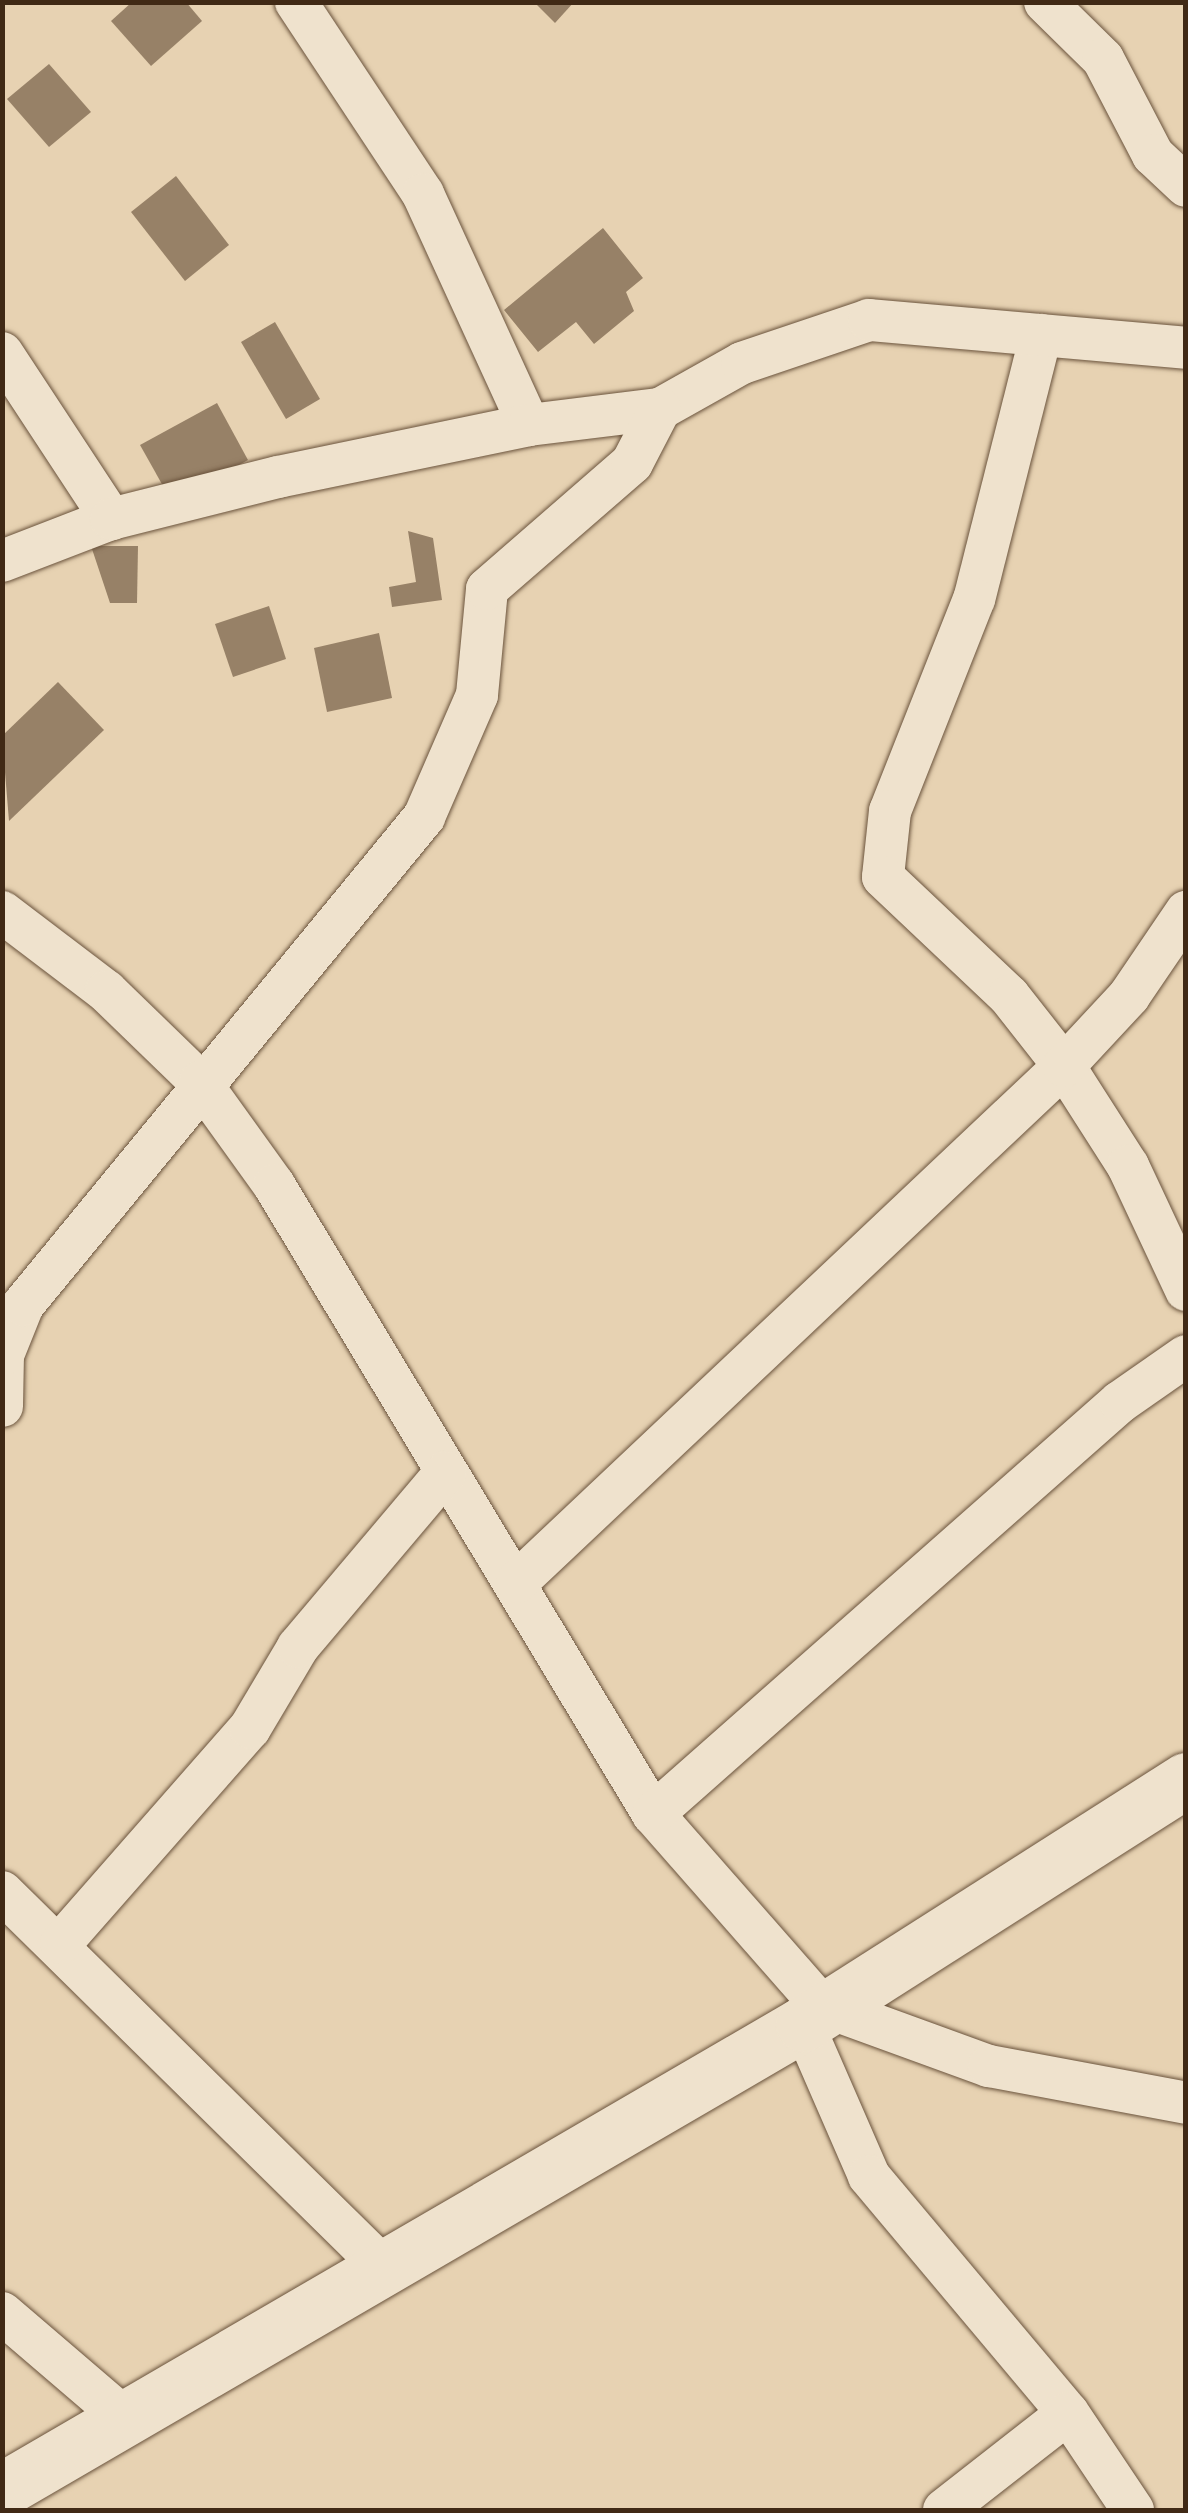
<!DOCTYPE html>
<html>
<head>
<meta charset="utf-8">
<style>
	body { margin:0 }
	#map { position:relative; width:1188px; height:2513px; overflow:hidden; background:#e7d2b2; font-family:"Libre Caslon Text",serif }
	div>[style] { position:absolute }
	.building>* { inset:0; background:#978167 }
	.roads { filter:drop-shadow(0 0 2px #6a533c) drop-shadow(0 0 2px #6a533c) }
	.street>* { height:42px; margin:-21px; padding:0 21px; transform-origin:21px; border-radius:21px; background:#efe2cd }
	.secondary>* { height:55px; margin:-27.5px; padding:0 27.5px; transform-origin:27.5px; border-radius:27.5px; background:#efe2cd }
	span { translate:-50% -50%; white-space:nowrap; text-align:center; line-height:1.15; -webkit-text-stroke:8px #efe2cd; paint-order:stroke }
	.frame { position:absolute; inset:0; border:5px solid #402915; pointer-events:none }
</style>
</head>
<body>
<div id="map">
	<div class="building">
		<i style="clip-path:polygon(132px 2px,186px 2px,202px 21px,151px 66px,111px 21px)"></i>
		<i style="clip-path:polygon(534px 2px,574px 2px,555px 23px)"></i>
		<i style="clip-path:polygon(49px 64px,91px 112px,49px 147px,7px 99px)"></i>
		<i style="clip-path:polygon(176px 176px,229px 245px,185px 281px,131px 212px)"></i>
		<i style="clip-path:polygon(603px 228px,643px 278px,626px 292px,634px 311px,594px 344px,576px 322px,538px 352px,504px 310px)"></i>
		<i style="clip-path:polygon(275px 322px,320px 399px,286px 419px,241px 342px)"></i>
		<i style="clip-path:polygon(217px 403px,248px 460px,172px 502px,140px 445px)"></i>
		<i style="clip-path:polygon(408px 531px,433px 538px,442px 600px,392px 607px,389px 587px,416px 582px)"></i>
		<i style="clip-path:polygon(91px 546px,138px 546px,137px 603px,110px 603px)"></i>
		<i style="clip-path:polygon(269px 606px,286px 659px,233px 677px,215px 624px)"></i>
		<i style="clip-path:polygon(379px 633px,392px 698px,327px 712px,314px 648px)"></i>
		<i style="clip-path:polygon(58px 682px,104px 730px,9px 821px,2px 736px)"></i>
	</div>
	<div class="roads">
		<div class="street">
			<i style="left:296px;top:2px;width:230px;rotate:56.5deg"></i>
			<i style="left:423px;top:194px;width:254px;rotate:65.4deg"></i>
			<i style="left:1045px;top:2px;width:81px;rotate:44.5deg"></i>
			<i style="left:1103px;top:59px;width:108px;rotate:62.5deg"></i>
			<i style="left:1153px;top:155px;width:45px;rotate:43.2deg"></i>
			<i style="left:1041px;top:335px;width:272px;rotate:104.2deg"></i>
			<i style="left:974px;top:599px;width:228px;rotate:111.6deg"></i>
			<i style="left:890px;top:811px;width:66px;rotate:96.1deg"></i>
			<i style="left:883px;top:877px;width:173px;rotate:43.4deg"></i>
			<i style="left:1009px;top:996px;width:89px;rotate:51.8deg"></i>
			<i style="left:1064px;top:1066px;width:119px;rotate:57.4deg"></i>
			<i style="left:1128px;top:1166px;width:137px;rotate:64.9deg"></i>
			<i style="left:2px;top:353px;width:199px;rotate:56.7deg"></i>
			<i style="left:2px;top:561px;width:117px;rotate:-21.1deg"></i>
			<i style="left:111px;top:519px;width:172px;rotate:-14.1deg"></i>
			<i style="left:278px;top:477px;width:256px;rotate:-11.7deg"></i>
			<i style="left:529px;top:425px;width:132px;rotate:-7deg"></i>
			<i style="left:660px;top:409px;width:94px;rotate:-29.3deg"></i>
			<i style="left:742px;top:363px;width:134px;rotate:-18.7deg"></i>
			<i style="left:869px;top:320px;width:318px;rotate:5deg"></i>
			<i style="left:2px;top:912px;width:131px;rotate:37.2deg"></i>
			<i style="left:106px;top:991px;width:131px;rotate:44.1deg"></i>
			<i style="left:200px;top:1082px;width:127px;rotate:54.3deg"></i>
			<i style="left:274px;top:1185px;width:734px;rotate:58.93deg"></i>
			<i style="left:653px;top:1814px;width:254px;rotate:48.7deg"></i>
			<i style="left:821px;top:2005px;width:179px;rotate:20deg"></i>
			<i style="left:989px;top:2066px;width:200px;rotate:10.6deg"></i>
			<i style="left:2px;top:1406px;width:51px;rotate:-88.9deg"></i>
			<i style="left:3px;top:1355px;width:54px;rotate:-68.2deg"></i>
			<i style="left:23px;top:1305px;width:632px;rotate:-50.59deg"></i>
			<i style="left:424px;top:817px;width:133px;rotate:-66.5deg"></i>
			<i style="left:477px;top:695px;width:106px;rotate:-84.6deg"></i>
			<i style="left:487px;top:589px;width:192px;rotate:-41deg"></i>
			<i style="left:632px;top:463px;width:61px;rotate:-62.6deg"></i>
			<i style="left:517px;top:1582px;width:752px;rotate:-43.33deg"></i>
			<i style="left:1064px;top:1066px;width:96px;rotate:-47.1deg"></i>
			<i style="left:1129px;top:996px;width:102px;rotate:-55.8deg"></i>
			<i style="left:653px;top:1814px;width:623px;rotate:-41.42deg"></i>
			<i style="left:1120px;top:1402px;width:80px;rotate:-34.9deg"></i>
			<i style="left:2px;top:1892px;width:536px;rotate:44.55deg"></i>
			<i style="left:61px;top:1943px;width:286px;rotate:-48.7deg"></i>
			<i style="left:250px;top:1728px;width:94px;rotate:-59.3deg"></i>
			<i style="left:298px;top:1647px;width:229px;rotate:-49.8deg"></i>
			<i style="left:803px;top:2024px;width:166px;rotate:66.5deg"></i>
			<i style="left:869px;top:2176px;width:309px;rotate:50deg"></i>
			<i style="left:1068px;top:2413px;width:117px;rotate:56.2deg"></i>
			<i style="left:2px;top:2313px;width:166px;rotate:40.6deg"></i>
			<i style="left:944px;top:2510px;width:157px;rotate:-38deg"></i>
		</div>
		<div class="secondary">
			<i style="left:2px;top:2490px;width:927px;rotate:-30.19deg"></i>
			<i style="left:803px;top:2024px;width:454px;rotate:-32.5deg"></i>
		</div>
	</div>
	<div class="frame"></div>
</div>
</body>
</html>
